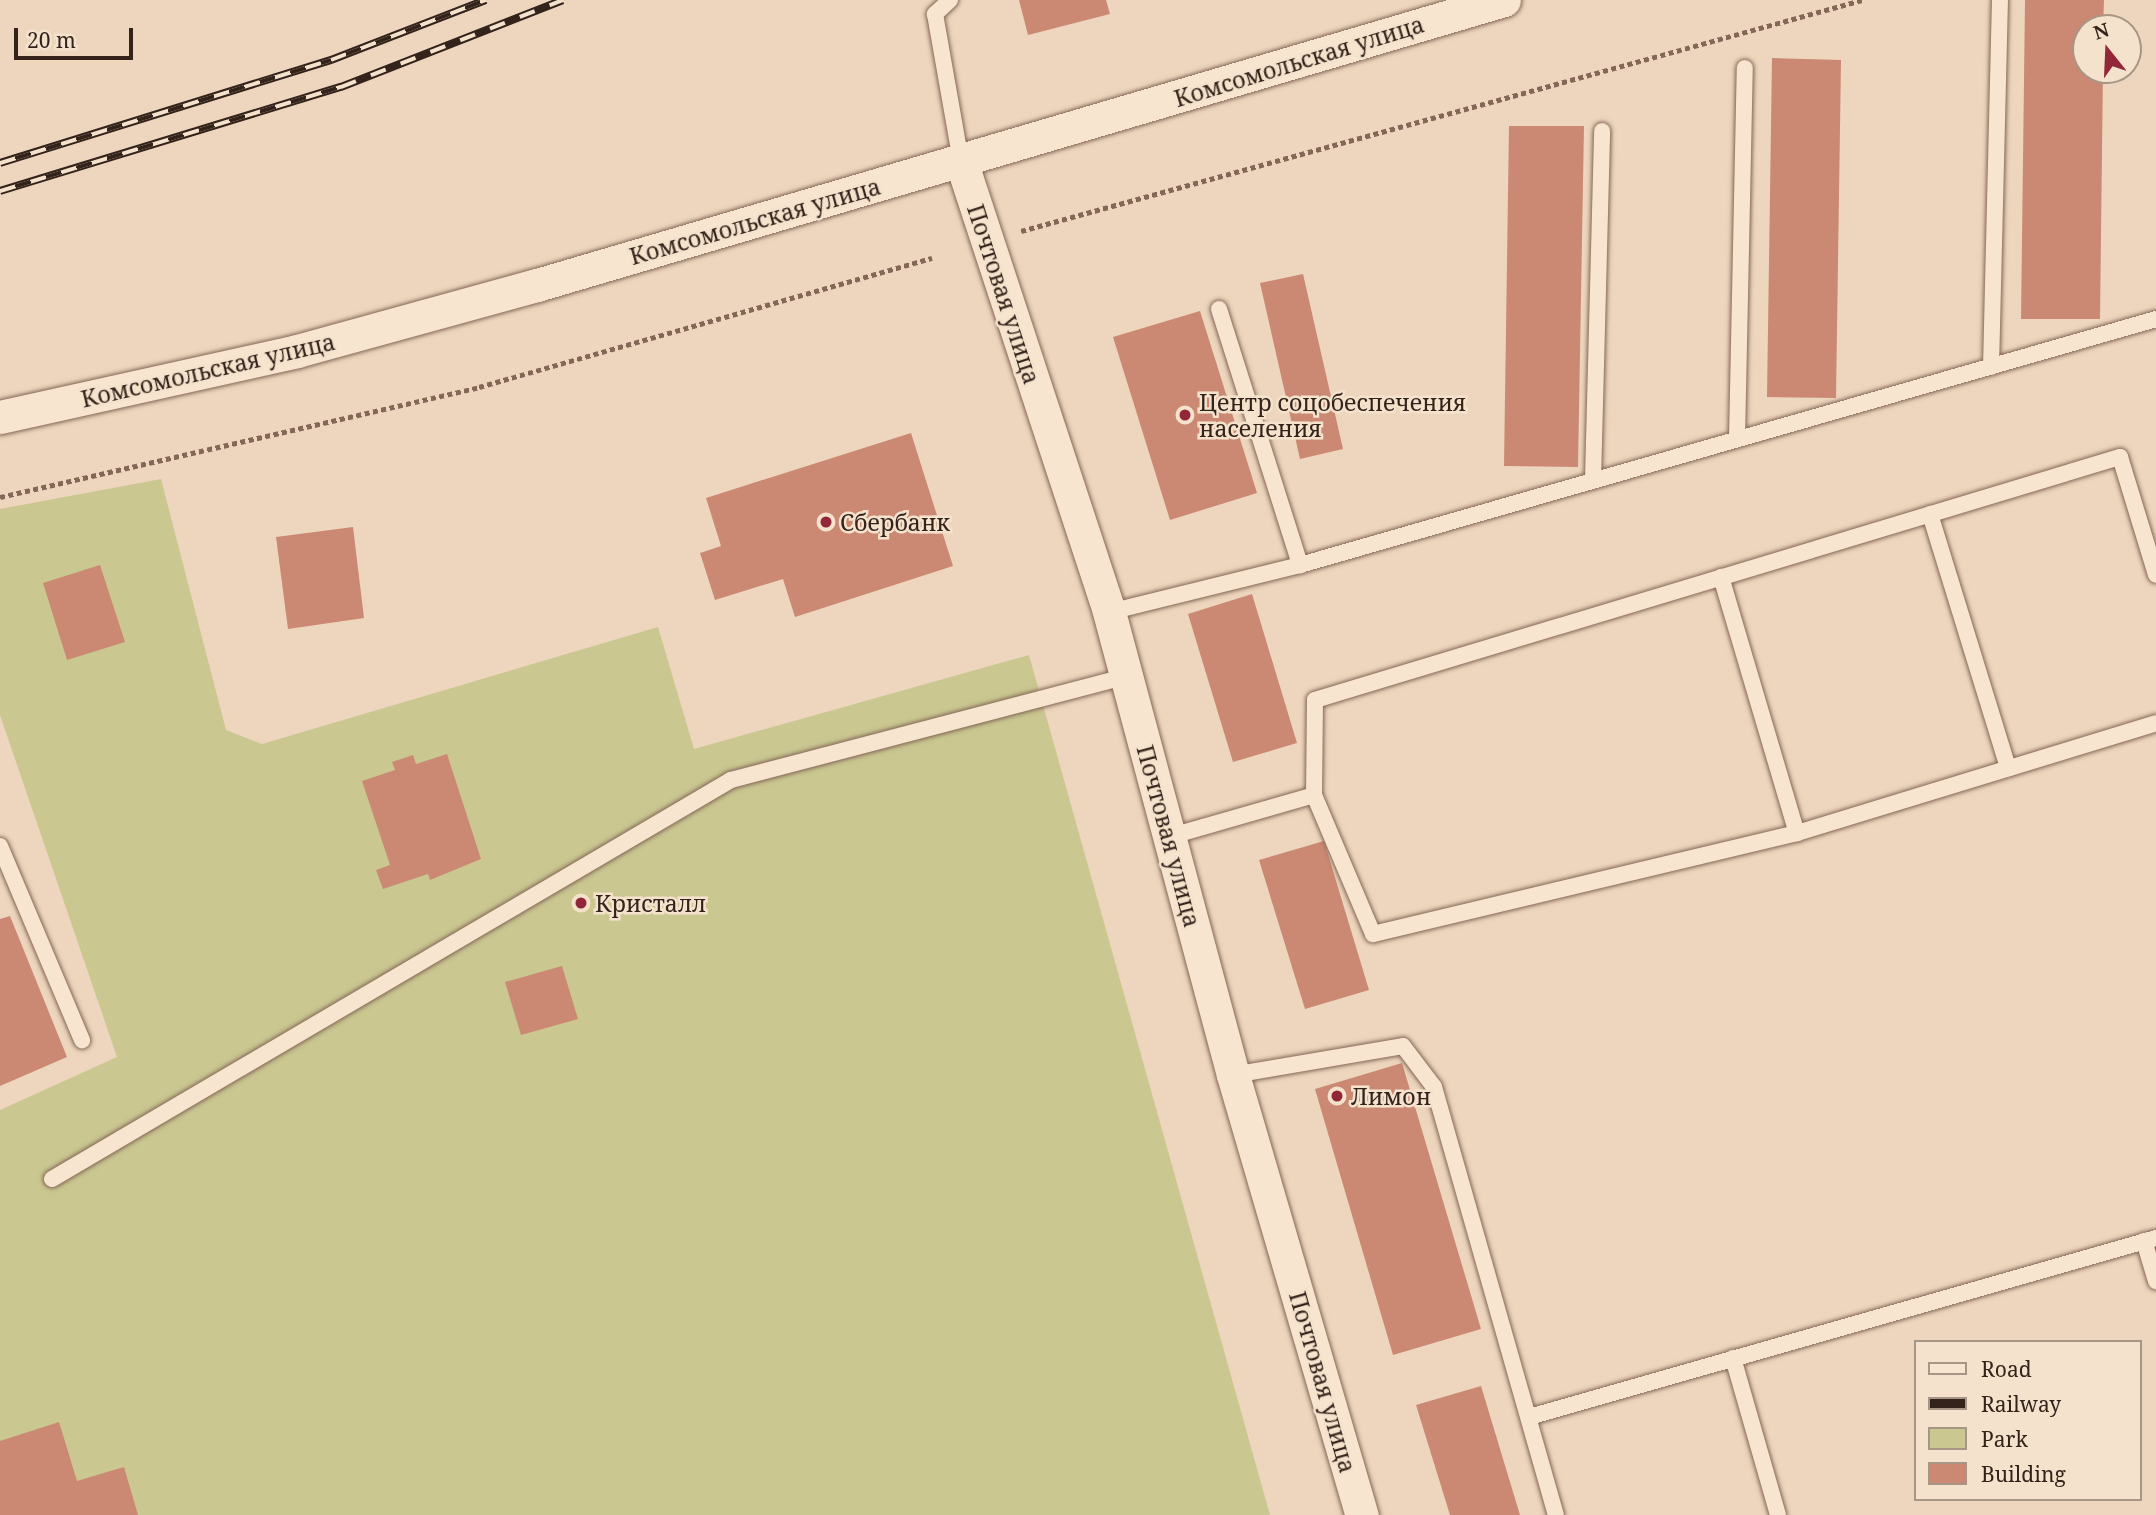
<!DOCTYPE html>
<html>
<head>
<meta charset="utf-8">
<style>
	body { margin:0 }
	#map { position:relative; width:2156px; height:1515px; overflow:hidden; background:#edd6bd; font-family:"Noto Serif",serif }
	div>[style] { position:absolute }
	.green>* { inset:0; background:#cac791 }
	.building>* { inset:0; background:#cb8973 }
	.path>* { height:4.5px; margin-top:-2.25px; transform-origin:0; background:repeating-linear-gradient(90deg,#846756 0 5px,transparent 0 8.5px) }
	.roads { filter:drop-shadow(0 0 2px #846756) drop-shadow(0 0 2px #846756) }
	.service>* { height:16px; margin:-8px; padding:0 8px; transform-origin:8px; border-radius:8px; background:#f8e5d0 }
	.minor>* { height:33px; margin:-16.5px; padding:0 16.5px; transform-origin:16.5px; border-radius:16.5px; background:#f8e5d0 }
	.rail>* { height:8px; margin-top:-4px; transform-origin:0; background:repeating-linear-gradient(90deg,#f4e2cc 0 16px,#33231b 0 32px); box-sizing:border-box; border-block:2px solid #33231b }
	.dots>* { width:19px; height:19px; translate:-50% -50%; box-sizing:border-box; border:4px solid #f4e2cc; border-radius:50% }
	span { translate:-50% -50%; white-space:nowrap; text-align:center; line-height:1.15; -webkit-text-stroke:5px #f4e2cc; paint-order:stroke }
	.street-label { font-size:23px; color:#33231b }
	.poi-label { font-size:23px; color:#33231b }
	.left { translate:0 -50%; text-align:left }
	.legend { position:absolute; left:1914px; top:1340px; width:228px; height:161px; box-sizing:border-box; background:#f4e2cc; border:2px solid #a79685; margin:0; padding:9px 12px; list-style:none; font-size:21px; color:#33231b }
	.legend li { display:flex; align-items:center; gap:14px; height:35px }
	.legend b { width:35px; border:2px solid #a79685 }
	.north { position:absolute; left:2072px; top:14px; width:70px; height:70px; box-sizing:border-box; background:#f4e2cc; border:2px solid #a79685; border-radius:50%; rotate:342deg; font-size:19px; font-weight:700; line-height:28px; text-align:center; color:#33231b }
	.north::after { content:''; display:block; margin:auto; width:24px; height:32px; background:#92273a; clip-path:polygon(50% 0,100% 100%,50% 72%,0 100%) }
	.scale { position:absolute; left:14px; top:28px; width:119px; height:32px; box-sizing:border-box; border:4px solid #33231b; border-top:0; padding-left:9px; font-size:21px; line-height:24px; white-space:nowrap; color:#33231b; -webkit-text-stroke:5px #f4e2cc; paint-order:stroke }
</style>
</head>
<body>
<div id="map">
	<div class="green">
		<i style="clip-path:polygon(161px 479px,226px 730px,262px 744px,658px 627px,694px 749px,1029px 655px,1270px 1515px,0 1515px,0 1110px,117px 1057px,0 715px,0 509px)"></i>
	</div>
	<div class="building">
		<i style="clip-path:polygon(1019px 0,1106px 0,1110px 14px,1028px 35px)"></i>
		<i style="clip-path:polygon(2025px 0,2104px 0,2103px 28px,2086px 28px,2086px 70px,2103px 70px,2100px 319px,2021px 319px)"></i>
		<i style="clip-path:polygon(1772px 58px,1841px 60px,1836px 398px,1767px 397px)"></i>
		<i style="clip-path:polygon(1509px 126px,1584px 126px,1578px 467px,1504px 466px)"></i>
		<i style="clip-path:polygon(1303px 274px,1343px 449px,1300px 459px,1260px 283px)"></i>
		<i style="clip-path:polygon(1200px 311px,1257px 493px,1170px 520px,1113px 337px)"></i>
		<i style="clip-path:polygon(911px 433px,953px 566px,795px 617px,783px 579px,715px 600px,700px 553px,721px 546px,706px 498px)"></i>
		<i style="clip-path:polygon(353px 527px,364px 618px,288px 629px,276px 537px)"></i>
		<i style="clip-path:polygon(100px 565px,125px 642px,67px 660px,43px 583px)"></i>
		<i style="clip-path:polygon(1252px 594px,1297px 743px,1233px 762px,1188px 614px)"></i>
		<i style="clip-path:polygon(447px 754px,481px 859px,430px 880px,428px 874px,383px 889px,376px 870px,390px 865px,362px 781px,395px 770px,392px 762px,413px 755px,416px 764px)"></i>
		<i style="clip-path:polygon(1324px 841px,1369px 990px,1305px 1009px,1259px 860px)"></i>
		<i style="clip-path:polygon(10px 916px,67px 1057px,0 1086px,0 919px)"></i>
		<i style="clip-path:polygon(562px 966px,578px 1019px,521px 1035px,505px 982px)"></i>
		<i style="clip-path:polygon(1402px 1063px,1481px 1329px,1393px 1355px,1315px 1089px)"></i>
		<i style="clip-path:polygon(1481px 1386px,1520px 1515px,1450px 1515px,1416px 1405px)"></i>
		<i style="clip-path:polygon(59px 1422px,77px 1481px,124px 1467px,138px 1515px,0 1515px,0 1441px)"></i>
	</div>
	<div class="path">
		<i style="left:1021px;top:231px;width:872px;rotate:-15.36deg"></i>
		<i style="left:0;top:497px;width:491px;rotate:-12.9deg"></i>
		<i style="left:479px;top:387px;width:471px;rotate:-15.9deg"></i>
	</div>
	<div class="roads">
		<div class="service">
			<i style="left:950px;top:0;width:21px;rotate:137deg"></i>
			<i style="left:935px;top:14px;width:149px;rotate:80deg"></i>
			<i style="left:1219px;top:309px;width:269px;rotate:72.4deg"></i>
			<i style="left:1991px;top:367px;width:367px;rotate:-88.6deg"></i>
			<i style="left:1737px;top:439px;width:371px;rotate:-88.8deg"></i>
			<i style="left:1593px;top:480px;width:349px;rotate:-88.5deg"></i>
			<i style="left:1930px;top:514px;width:266px;rotate:72.9deg"></i>
			<i style="left:1721px;top:577px;width:267px;rotate:73.5deg"></i>
			<i style="left:1109px;top:612px;width:197px;rotate:-13.8deg"></i>
			<i style="left:1300px;top:565px;width:891px;rotate:-16.03deg"></i>
			<i style="left:1314px;top:795px;width:151px;rotate:67deg"></i>
			<i style="left:1373px;top:934px;width:436px;rotate:-13.4deg"></i>
			<i style="left:1797px;top:833px;width:375px;rotate:-17deg"></i>
			<i style="left:1168px;top:837px;width:152px;rotate:-16deg"></i>
			<i style="left:1314px;top:795px;width:95px;rotate:-89.4deg"></i>
			<i style="left:1315px;top:700px;width:841px;rotate:-16.8deg"></i>
			<i style="left:2120px;top:457px;width:123px;rotate:73deg"></i>
			<i style="left:0;top:846px;width:211px;rotate:67.1deg"></i>
			<i style="left:1233px;top:1075px;width:172px;rotate:-9.7deg"></i>
			<i style="left:1403px;top:1046px;width:51px;rotate:52.9deg"></i>
			<i style="left:1434px;top:1087px;width:445px;rotate:74.1deg"></i>
			<i style="left:52px;top:1179px;width:788px;rotate:-30.44deg"></i>
			<i style="left:731px;top:780px;width:410px;rotate:-14.7deg"></i>
			<i style="left:2144px;top:1241px;width:42px;rotate:73.3deg"></i>
			<i style="left:1733px;top:1358px;width:163px;rotate:74deg"></i>
			<i style="left:1529px;top:1417px;width:652px;rotate:-15.93deg"></i>
		</div>
		<div class="minor">
			<i style="left:961px;top:161px;width:475px;rotate:71.8deg"></i>
			<i style="left:1109px;top:612px;width:479px;rotate:75deg"></i>
			<i style="left:1233px;top:1075px;width:459px;rotate:73.7deg"></i>
			<i style="left:0;top:417px;width:304px;rotate:-12.5deg"></i>
			<i style="left:297px;top:351px;width:249px;rotate:-15.4deg"></i>
			<i style="left:537px;top:285px;width:1008px;rotate:-16.42deg"></i>
		</div>
	</div>
	<div class="rail">
		<i style="left:0;top:163px;width:347px;rotate:-17.3deg"></i>
		<i style="left:331px;top:60px;width:166px;rotate:-21.2deg"></i>
		<i style="left:0;top:191px;width:357px;rotate:-17deg"></i>
		<i style="left:341px;top:87px;width:238px;rotate:-21.4deg"></i>
	</div>
	<div class="dots">
		<i style="left:1185px;top:415px;background:#92273a"></i>
		<i style="left:826px;top:522px;background:#92273a"></i>
		<i style="left:581px;top:903px;background:#92273a"></i>
		<i style="left:1337px;top:1096px;background:#92273a"></i>
	</div>
	<div class="street-label">
		<span style="left:1299px;top:61px;rotate:-17deg">Комсомольская улица</span>
		<span style="left:755px;top:221px;rotate:-16deg">Комсомольская улица</span>
		<span style="left:1004px;top:294px;rotate:72deg">Почтовая улица</span>
		<span style="left:208px;top:370px;rotate:-13deg">Комсомольская улица</span>
		<span style="left:1169px;top:836px;rotate:75deg">Почтовая улица</span>
		<span style="left:1323px;top:1382px;rotate:74deg">Почтовая улица</span>
	</div>
	<div class="poi-label">
		<span class="left" style="left:1199px;top:415px">Центр соцобеспечения<br>населения</span>
		<span class="left" style="left:840px;top:522px">Сбербанк</span>
		<span class="left" style="left:595px;top:903px">Кристалл</span>
		<span class="left" style="left:1351px;top:1096px">Лимон</span>
	</div>
	<ul class="legend">
	<li><b style="height:9px;background:#f8e5d0"></b>Road</li>
	<li><b style="height:9px;background:#33231b"></b>Railway</li>
	<li><b style="height:19px;background:#cac791"></b>Park</li>
	<li><b style="height:19px;background:#cb8973"></b>Building</li>
	</ul>
	<div class="north">N</div>
	<div class="scale">20 m</div>
</div>
</body>
</html>
